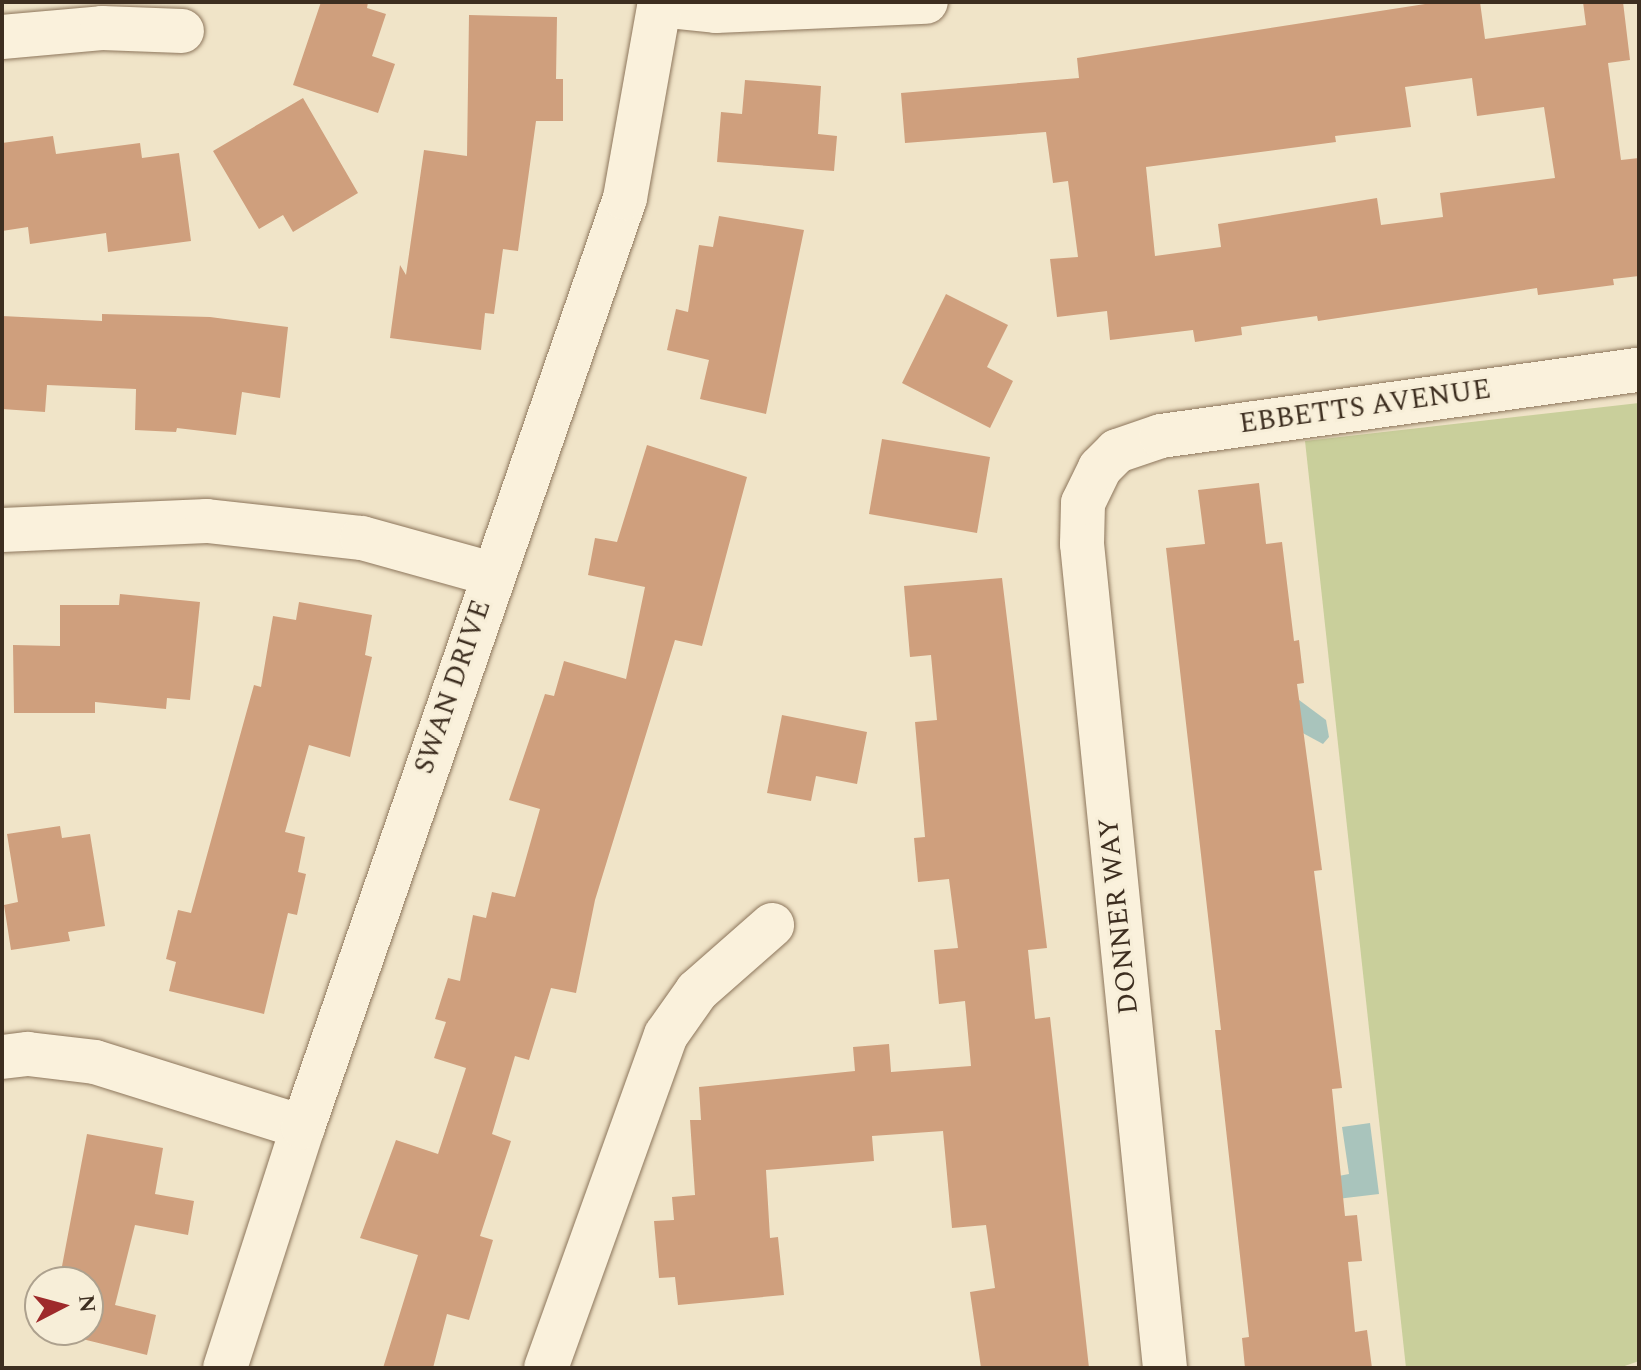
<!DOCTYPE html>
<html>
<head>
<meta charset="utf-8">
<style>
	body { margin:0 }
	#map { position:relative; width:1641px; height:1370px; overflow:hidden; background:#f0e4c8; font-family:Spectral,serif }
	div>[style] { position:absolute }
	.green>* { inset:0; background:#c9cf9b }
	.water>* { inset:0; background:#a9c4bc }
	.building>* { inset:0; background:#cf9f7d }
	.roads { filter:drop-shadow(0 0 2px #8d765c) drop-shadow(0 0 2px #8d765c) }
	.minor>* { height:44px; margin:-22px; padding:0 22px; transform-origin:22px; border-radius:22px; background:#faf1dc }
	span { translate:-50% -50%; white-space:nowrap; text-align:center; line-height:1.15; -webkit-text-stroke:6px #f7eed8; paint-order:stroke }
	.street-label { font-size:28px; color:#3d2e20 }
	.frame { position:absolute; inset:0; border:4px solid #3d2e20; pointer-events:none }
	.north { position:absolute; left:24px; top:1266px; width:80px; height:80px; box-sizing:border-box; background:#f7eed8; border:2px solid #ada18e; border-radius:50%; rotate:84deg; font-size:22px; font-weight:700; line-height:32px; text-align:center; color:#3d2e20 }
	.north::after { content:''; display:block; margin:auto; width:28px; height:36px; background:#9e2a2b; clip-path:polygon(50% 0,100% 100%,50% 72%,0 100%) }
</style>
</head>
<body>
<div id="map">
	<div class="green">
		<i style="clip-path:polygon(1639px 403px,1639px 1361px,1619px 1368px,1406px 1368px,1305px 441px)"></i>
	</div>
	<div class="water">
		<i style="clip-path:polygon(1295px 697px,1326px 720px,1329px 737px,1323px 744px,1299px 731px)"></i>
		<i style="clip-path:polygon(1370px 1123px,1379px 1194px,1337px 1199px,1333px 1177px,1349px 1174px,1342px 1127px)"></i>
	</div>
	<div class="building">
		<i style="clip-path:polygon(321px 2px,368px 2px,367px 8px,386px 14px,372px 56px,395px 64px,378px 113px,293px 85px)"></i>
		<i style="clip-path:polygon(evenodd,1438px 2px,1480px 2px,1485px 39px,1586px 25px,1583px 2px,1623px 2px,1630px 60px,1608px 63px,1621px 160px,1639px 158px,1639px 276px,1613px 279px,1614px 285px,1538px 295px,1537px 288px,1318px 321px,1317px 316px,1241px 327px,1242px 335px,1195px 342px,1193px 330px,1110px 340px,1107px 311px,1057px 317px,1050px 259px,1078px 257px,1068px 181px,1053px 183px,1046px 132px,905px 143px,901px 93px,1079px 78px,1077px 58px,1438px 2px,1472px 78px,1477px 116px,1544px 107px,1555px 178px,1440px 193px,1443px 217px,1381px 225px,1377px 198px,1218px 224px,1221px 247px,1155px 256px,1146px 167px,1336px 142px,1335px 136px,1411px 127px,1405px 87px,1472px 78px)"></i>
		<i style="clip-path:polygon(469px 15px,557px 17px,556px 79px,563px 79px,563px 121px,536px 121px,518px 251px,503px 249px,494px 314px,485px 313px,481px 350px,390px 338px,400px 265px,406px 275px,424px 150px,467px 156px)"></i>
		<i style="clip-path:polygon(745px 80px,821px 86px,818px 134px,837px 136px,834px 171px,717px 162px,721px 112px,742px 114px)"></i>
		<i style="clip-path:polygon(303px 98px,358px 193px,293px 232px,283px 215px,259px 229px,213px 151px)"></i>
		<i style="clip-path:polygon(53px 136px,56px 154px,140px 143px,142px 158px,179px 153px,191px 241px,108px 252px,106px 233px,30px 244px,28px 227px,2px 231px,2px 143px)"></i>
		<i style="clip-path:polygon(719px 216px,804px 230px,766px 414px,700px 399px,709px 360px,667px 350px,676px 309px,688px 312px,699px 245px,713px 247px)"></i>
		<i style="clip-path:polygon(946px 294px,1008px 325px,987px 367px,1013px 381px,990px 428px,902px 383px)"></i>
		<i style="clip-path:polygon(102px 314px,210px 317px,288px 327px,280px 398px,242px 392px,236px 435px,177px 428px,176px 432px,135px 430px,136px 389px,47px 385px,45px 412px,2px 409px,2px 316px,102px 321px)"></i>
		<i style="clip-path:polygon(882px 439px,990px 457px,977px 533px,869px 514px)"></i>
		<i style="clip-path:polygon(647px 445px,747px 477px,702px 646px,675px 640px,595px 900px,576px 993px,551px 988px,529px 1060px,515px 1056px,492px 1134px,511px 1141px,480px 1236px,493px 1240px,469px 1320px,447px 1314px,433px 1368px,383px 1368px,418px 1255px,360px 1238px,396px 1140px,438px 1154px,466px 1068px,434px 1058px,446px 1022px,435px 1019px,448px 978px,460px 981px,473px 915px,486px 918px,492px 892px,515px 897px,540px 809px,509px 800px,545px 694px,554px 696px,564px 661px,626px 679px,645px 587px,588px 575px,595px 538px,617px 542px)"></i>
		<i style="clip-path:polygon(1259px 483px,1266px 544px,1282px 542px,1294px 641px,1299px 640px,1304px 683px,1297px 684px,1322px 870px,1314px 871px,1342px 1088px,1332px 1089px,1345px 1216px,1357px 1215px,1362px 1261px,1348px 1262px,1355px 1332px,1367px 1330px,1372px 1368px,1245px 1368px,1242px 1338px,1249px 1337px,1215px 1030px,1221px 1030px,1166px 548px,1205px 544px,1198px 490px)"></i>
		<i style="clip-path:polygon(1002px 578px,1047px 948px,1028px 950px,1035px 1019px,1050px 1017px,1089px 1368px,981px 1368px,970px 1292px,995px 1288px,986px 1225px,952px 1228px,943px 1131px,872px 1136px,874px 1161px,766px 1170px,770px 1238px,778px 1237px,784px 1295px,678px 1305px,675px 1277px,659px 1278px,654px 1221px,674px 1220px,672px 1197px,695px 1195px,690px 1120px,701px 1120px,699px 1087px,855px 1071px,853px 1047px,889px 1044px,891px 1072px,971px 1066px,965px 1001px,939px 1004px,934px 950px,958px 948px,949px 879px,918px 882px,914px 838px,925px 837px,915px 722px,937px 720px,931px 655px,910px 657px,904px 586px)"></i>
		<i style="clip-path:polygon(120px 594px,200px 602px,190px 700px,167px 698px,166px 709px,95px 702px,95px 713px,14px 713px,13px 645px,60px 646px,60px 605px,119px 605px)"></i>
		<i style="clip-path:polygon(299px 602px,372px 615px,365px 655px,372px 657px,350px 757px,309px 745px,285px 832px,305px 837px,298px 872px,306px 874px,297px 915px,288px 913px,264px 1014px,169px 991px,176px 962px,166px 959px,178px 910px,191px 913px,254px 685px,261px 687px,273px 616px,296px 620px)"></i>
		<i style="clip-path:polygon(782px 715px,867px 732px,857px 784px,816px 776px,811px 801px,767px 793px)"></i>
		<i style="clip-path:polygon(60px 826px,62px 838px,90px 834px,105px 926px,68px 932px,70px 941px,11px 950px,4px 905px,18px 902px,7px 834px)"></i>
		<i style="clip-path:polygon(87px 1134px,163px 1148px,155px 1194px,194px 1201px,188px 1235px,135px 1225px,115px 1305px,156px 1315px,147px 1355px,50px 1331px,88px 1330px,88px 1282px,59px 1282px)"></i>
	</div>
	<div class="roads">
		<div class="minor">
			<i style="left:660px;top:5px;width:56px;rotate:6.1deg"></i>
			<i style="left:716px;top:11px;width:210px;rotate:-2.5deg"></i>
			<i style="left:2px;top:37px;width:100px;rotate:-5.1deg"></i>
			<i style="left:102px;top:28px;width:80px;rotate:2.1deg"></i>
			<i style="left:2px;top:530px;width:205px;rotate:-2.5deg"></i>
			<i style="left:207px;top:521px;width:156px;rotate:6.3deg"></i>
			<i style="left:362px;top:538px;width:135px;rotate:15.5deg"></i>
			<i style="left:2px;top:1057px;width:26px;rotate:-7deg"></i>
			<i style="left:28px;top:1054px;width:67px;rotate:6.8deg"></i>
			<i style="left:95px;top:1062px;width:218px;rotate:17.4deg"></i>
			<i style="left:225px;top:1368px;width:253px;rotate:-72.1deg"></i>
			<i style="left:303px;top:1127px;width:983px;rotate:-70.88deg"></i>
			<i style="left:625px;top:198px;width:199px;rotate:-79.9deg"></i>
			<i style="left:546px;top:1368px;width:354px;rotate:-70.2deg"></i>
			<i style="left:666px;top:1035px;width:54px;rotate:-54.8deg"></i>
			<i style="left:697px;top:991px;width:100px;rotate:-41.3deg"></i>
			<i style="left:1165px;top:1368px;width:828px;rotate:-95.75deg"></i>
			<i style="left:1082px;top:544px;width:41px;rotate:-88.6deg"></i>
			<i style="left:1083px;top:503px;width:39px;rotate:-64deg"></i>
			<i style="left:1100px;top:468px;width:24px;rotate:-45deg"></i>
			<i style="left:1117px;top:451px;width:46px;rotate:-18.8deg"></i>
			<i style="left:1161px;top:436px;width:483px;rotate:-7.9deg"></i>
		</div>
	</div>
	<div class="street-label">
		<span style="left:1365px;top:407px;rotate:-8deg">EBBETTS AVENUE</span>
		<span style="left:453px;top:687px;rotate:-71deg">SWAN DRIVE</span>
		<span style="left:1119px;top:916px;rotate:-96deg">DONNER WAY</span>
	</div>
	<div class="frame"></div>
	<div class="north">N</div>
</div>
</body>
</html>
